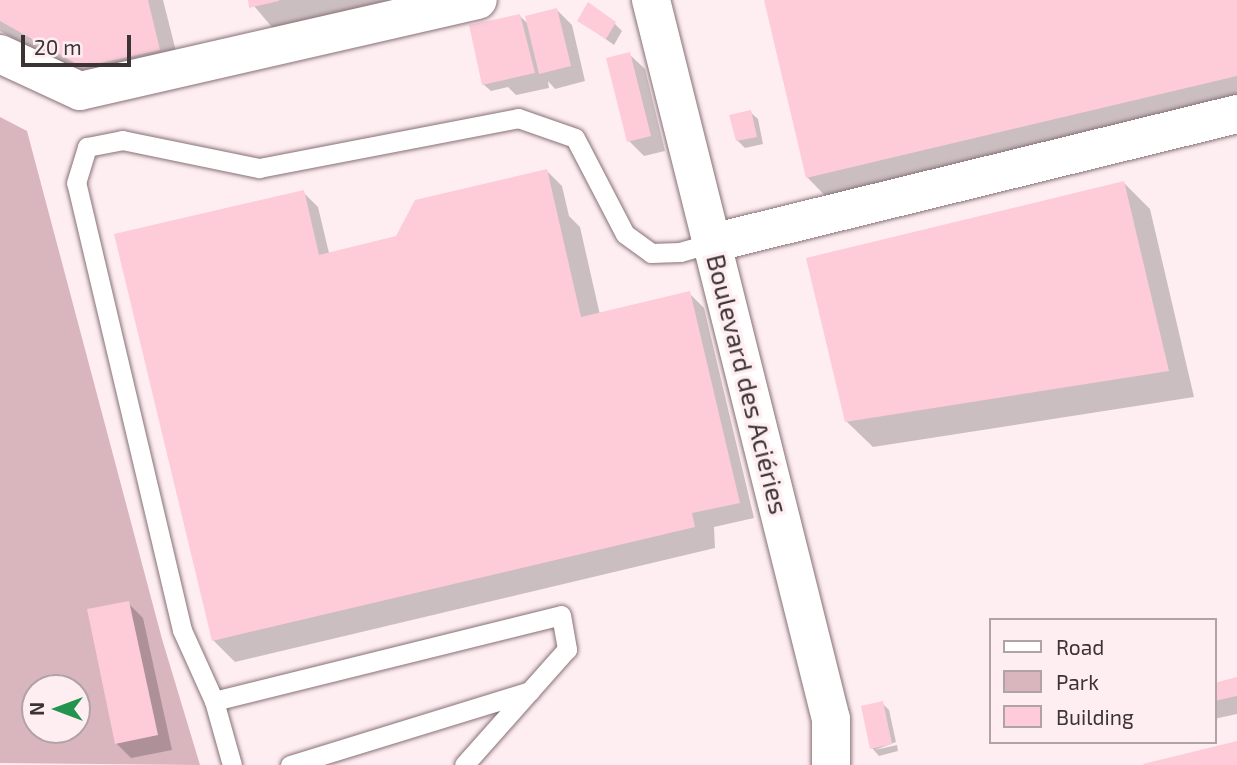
<!DOCTYPE html>
<html>
<head>
<meta charset="utf-8">
<style>
	body { margin:0 }
	#map { position:relative; width:1237px; height:765px; overflow:hidden; background:#feeef2; font-family:"Exo 2",sans-serif }
	div>[style] { position:absolute }
	.green>* { inset:0; background:#d9b5be }
	.shadow>* { inset:0; background:#0003 }
	.building>* { inset:0; background:#fdccd8 }
	.roads { filter:drop-shadow(0 0 2px #877176) drop-shadow(0 0 2px #877176) }
	.lane>* { height:19px; margin:-9.5px; padding:0 9.5px; transform-origin:9.5px; border-radius:9.5px; background:#fff }
	.street>* { height:38px; margin:-19px; padding:0 19px; transform-origin:19px; border-radius:19px; background:#fff }
	span { translate:-50% -50%; white-space:nowrap; text-align:center; line-height:1.15; -webkit-text-stroke:7px #feeef2; paint-order:stroke }
	.street-label { font-size:26px; color:#3c3335 }
	.legend { position:absolute; left:989px; top:618px; width:228px; height:126px; box-sizing:border-box; background:#feeef2; border:2px solid #b0a3a6; margin:0; padding:9px 12px; list-style:none; font-size:21px; color:#3c3335 }
	.legend li { display:flex; align-items:center; gap:14px; height:35px }
	.legend b { width:35px; border:2px solid #b0a3a6 }
	.north { position:absolute; left:21px; top:674px; width:70px; height:70px; box-sizing:border-box; background:#feeef2; border:2px solid #b0a3a6; border-radius:50%; rotate:270deg; font-size:19px; font-weight:700; line-height:28px; text-align:center; color:#3c3335 }
	.north::after { content:''; display:block; margin:auto; width:24px; height:32px; background:#22944e; clip-path:polygon(50% 0,100% 100%,50% 72%,0 100%) }
	.scale { position:absolute; left:21px; top:35px; width:110px; height:32px; box-sizing:border-box; border:4px solid #3c3335; border-top:0; padding-left:9px; font-size:21px; line-height:24px; white-space:nowrap; color:#3c3335; -webkit-text-stroke:5px #feeef2; paint-order:stroke }
</style>
</head>
<body>
<div id="map">
	<div class="green">
		<i style="clip-path:polygon(evenodd,0 117px,27px 131px,162px 639px,200px 765px,0 763px,0 117px,35px 688px,77px 688px,77px 730px,35px 730px,35px 688px)"></i>
	</div>
	<div class="shadow">
		<i style="clip-path:polygon(0 0,163px 0,181px 71px,105px 88px,0 31px)"></i>
		<i style="clip-path:polygon(249px 0,419px 0,277px 33px)"></i>
		<i style="clip-path:polygon(766px 0,1237px 0,1237px 108px,833px 204px,807px 177px)"></i>
		<i style="clip-path:polygon(557px 10px,572px 25px,585px 81px,555px 89px,548px 81px,549px 88px,516px 95px,508px 87px,491px 91px,483px 84px,520px 16px,529px 25px)"></i>
		<i style="clip-path:polygon(579px 20px,615px 24px,622px 31px,614px 45px)"></i>
		<i style="clip-path:polygon(629px 54px,645px 69px,665px 151px,644px 156px,629px 141px)"></i>
		<i style="clip-path:polygon(750px 112px,758px 119px,763px 144px,745px 148px,737px 140px)"></i>
		<i style="clip-path:polygon(547px 171px,562px 186px,569px 216px,580px 227px,600px 315px,689px 293px,704px 308px,754px 518px,714px 527px,715px 548px,235px 662px,213px 640px,303px 192px,318px 207px,329px 253px,397px 238px)"></i>
		<i style="clip-path:polygon(1124px 183px,1150px 209px,1194px 397px,873px 447px,846px 421px)"></i>
		<i style="clip-path:polygon(128px 603px,143px 618px,172px 750px,131px 758px,116px 743px)"></i>
		<i style="clip-path:polygon(1237px 679px,1237px 714px,1214px 719px,1214px 684px)"></i>
		<i style="clip-path:polygon(882px 703px,889px 710px,896px 742px,875px 750px,897px 745px,898px 751px,879px 756px,872px 748px)"></i>
	</div>
	<div class="building">
		<i style="clip-path:polygon(0 0,148px 0,160px 50px,82px 67px,0 21px)"></i>
		<i style="clip-path:polygon(248px 0,279px 0,279px 1px,249px 8px)"></i>
		<i style="clip-path:polygon(764px 0,1237px 0,1237px 76px,806px 178px)"></i>
		<i style="clip-path:polygon(588px 2px,616px 22px,606px 39px,577px 21px)"></i>
		<i style="clip-path:polygon(557px 8px,571px 66px,539px 74px,525px 16px)"></i>
		<i style="clip-path:polygon(520px 14px,535px 73px,482px 85px,469px 25px)"></i>
		<i style="clip-path:polygon(630px 52px,651px 136px,627px 142px,606px 58px)"></i>
		<i style="clip-path:polygon(751px 110px,757px 137px,736px 141px,729px 115px)"></i>
		<i style="clip-path:polygon(547px 169px,581px 317px,690px 291px,740px 503px,692px 513px,695px 527px,212px 641px,114px 234px,304px 190px,319px 255px,396px 236px,415px 200px)"></i>
		<i style="clip-path:polygon(1124px 181px,1169px 371px,845px 422px,806px 258px)"></i>
		<i style="clip-path:polygon(129px 601px,158px 735px,115px 744px,87px 609px)"></i>
		<i style="clip-path:polygon(1237px 677px,1237px 696px,1214px 701px,1214px 683px)"></i>
		<i style="clip-path:polygon(883px 701px,892px 744px,870px 749px,861px 706px)"></i>
		<i style="clip-path:polygon(1237px 741px,1237px 765px,1144px 765px,1143px 764px)"></i>
	</div>
	<div class="roads">
		<div class="lane">
			<i style="left:214px;top:701px;width:357px;rotate:-13.9deg"></i>
			<i style="left:561px;top:615px;width:35px;rotate:80deg"></i>
			<i style="left:567px;top:649px;width:155px;rotate:131.6deg"></i>
			<i style="left:232px;top:765px;width:66px;rotate:-105.7deg"></i>
			<i style="left:214px;top:701px;width:78px;rotate:-114.3deg"></i>
			<i style="left:182px;top:630px;width:459px;rotate:-103.3deg"></i>
			<i style="left:76px;top:183px;width:38px;rotate:-73deg"></i>
			<i style="left:87px;top:147px;width:36px;rotate:-11deg"></i>
			<i style="left:122px;top:140px;width:140px;rotate:11.6deg"></i>
			<i style="left:259px;top:168px;width:264px;rotate:-10.9deg"></i>
			<i style="left:518px;top:118px;width:60px;rotate:19.3deg"></i>
			<i style="left:575px;top:138px;width:108px;rotate:62.5deg"></i>
			<i style="left:625px;top:234px;width:32px;rotate:36deg"></i>
			<i style="left:651px;top:253px;width:29px;rotate:-2deg"></i>
			<i style="left:680px;top:252px;width:33px;rotate:-16deg"></i>
			<i style="left:290px;top:765px;width:251px;rotate:-17.1deg"></i>
		</div>
		<div class="street">
			<i style="left:651px;top:0;width:741px;rotate:75.95deg"></i>
			<i style="left:831px;top:719px;width:46px;rotate:90deg"></i>
			<i style="left:0;top:54px;width:88px;rotate:24.8deg"></i>
			<i style="left:80px;top:91px;width:408px;rotate:-12.9deg"></i>
			<i style="left:712px;top:243px;width:541px;rotate:-13.8deg"></i>
		</div>
	</div>
	<div class="street-label">
		<span style="left:748px;top:384px;rotate:76deg">Boulevard des Aciéries</span>
	</div>
	<ul class="legend">
	<li><b style="height:9px;background:#fff"></b>Road</li>
	<li><b style="height:19px;background:#d9b5be"></b>Park</li>
	<li><b style="height:19px;background:#fdccd8"></b>Building</li>
	</ul>
	<div class="north">N</div>
	<div class="scale">20 m</div>
</div>
</body>
</html>
